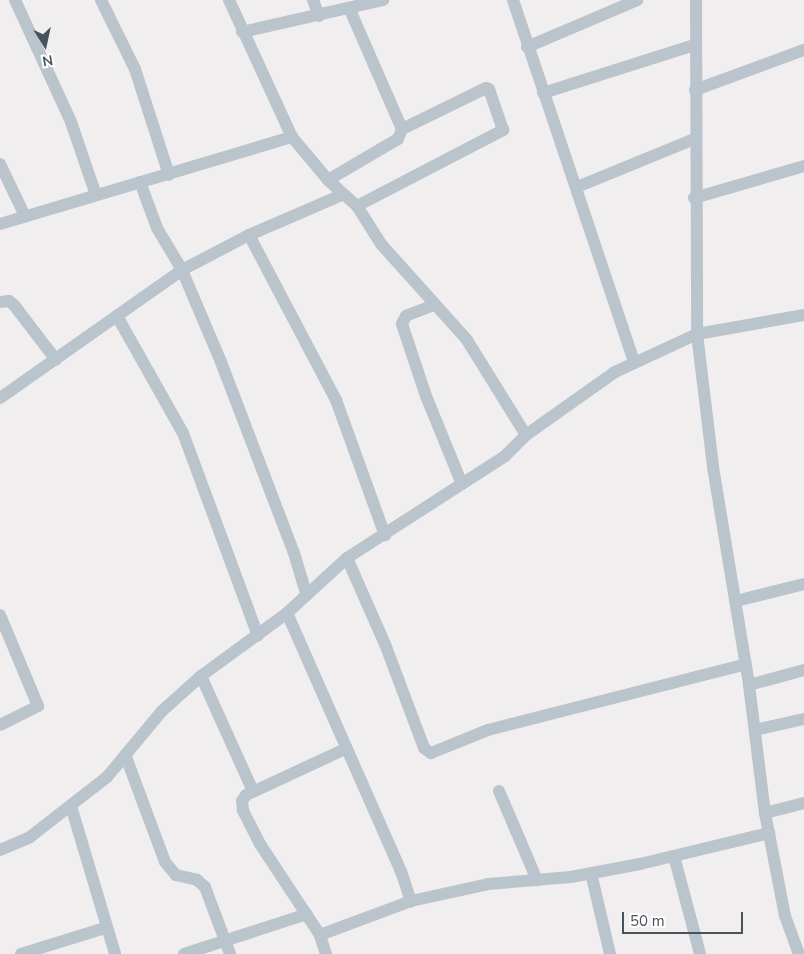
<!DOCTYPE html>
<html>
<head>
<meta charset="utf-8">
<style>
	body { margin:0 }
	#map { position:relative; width:804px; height:954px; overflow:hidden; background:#f1eeef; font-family:"Nunito Sans",sans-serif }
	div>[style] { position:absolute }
	.street>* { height:12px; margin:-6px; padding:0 6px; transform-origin:6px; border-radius:6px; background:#b9c4cc }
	span { translate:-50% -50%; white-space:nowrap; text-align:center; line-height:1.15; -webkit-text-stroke:4px #fff; paint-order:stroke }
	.north { position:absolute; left:20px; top:20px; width:50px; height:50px; -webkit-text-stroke:4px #fff; paint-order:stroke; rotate:170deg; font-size:14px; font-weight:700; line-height:20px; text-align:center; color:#46535d }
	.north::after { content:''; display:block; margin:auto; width:18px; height:22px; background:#46535d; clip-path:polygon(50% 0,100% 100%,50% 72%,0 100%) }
	.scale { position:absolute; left:622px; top:912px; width:121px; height:22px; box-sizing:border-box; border:2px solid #46535d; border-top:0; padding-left:6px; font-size:15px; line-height:18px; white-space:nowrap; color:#46535d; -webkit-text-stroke:4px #fff; paint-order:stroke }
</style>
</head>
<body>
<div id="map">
	<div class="street">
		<i style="left:15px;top:0;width:134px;rotate:65.3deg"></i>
		<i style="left:71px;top:122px;width:77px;rotate:71.1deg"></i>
		<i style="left:101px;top:0;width:77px;rotate:63.8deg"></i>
		<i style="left:135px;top:69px;width:111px;rotate:72.2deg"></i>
		<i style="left:229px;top:0;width:151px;rotate:65.3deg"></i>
		<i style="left:292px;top:137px;width:56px;rotate:50.1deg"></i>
		<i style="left:328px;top:180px;width:39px;rotate:42deg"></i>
		<i style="left:357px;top:206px;width:45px;rotate:57.7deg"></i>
		<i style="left:381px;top:244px;width:129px;rotate:48.1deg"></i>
		<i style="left:467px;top:340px;width:112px;rotate:58.2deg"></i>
		<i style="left:313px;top:0;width:17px;rotate:69deg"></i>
		<i style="left:513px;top:0;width:382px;rotate:71.5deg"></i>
		<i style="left:696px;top:0;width:334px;rotate:89.8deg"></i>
		<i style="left:697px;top:334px;width:134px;rotate:83.1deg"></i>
		<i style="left:713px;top:467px;width:221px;rotate:80.6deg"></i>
		<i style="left:749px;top:685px;width:129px;rotate:82.9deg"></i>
		<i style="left:765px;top:813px;width:105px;rotate:79deg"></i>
		<i style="left:785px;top:916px;width:40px;rotate:69.8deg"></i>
		<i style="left:242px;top:32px;width:145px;rotate:-12.8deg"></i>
		<i style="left:527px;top:47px;width:120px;rotate:-23.1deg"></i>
		<i style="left:695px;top:90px;width:116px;rotate:-20.2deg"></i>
		<i style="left:543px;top:93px;width:158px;rotate:-17.6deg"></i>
		<i style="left:0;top:164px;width:58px;rotate:64.3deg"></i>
		<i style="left:328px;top:180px;width:81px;rotate:-30.4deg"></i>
		<i style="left:398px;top:139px;width:11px;rotate:-68deg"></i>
		<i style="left:402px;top:129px;width:130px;rotate:-113.6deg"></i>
		<i style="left:140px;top:182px;width:49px;rotate:69.7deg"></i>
		<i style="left:157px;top:228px;width:49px;rotate:59.2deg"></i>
		<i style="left:182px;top:270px;width:100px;rotate:67deg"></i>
		<i style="left:221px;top:362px;width:204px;rotate:69.1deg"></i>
		<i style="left:294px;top:553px;width:42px;rotate:73.3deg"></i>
		<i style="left:577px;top:187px;width:126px;rotate:-22.3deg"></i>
		<i style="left:694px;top:198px;width:115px;rotate:-16.2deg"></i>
		<i style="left:357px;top:206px;width:165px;rotate:-27.5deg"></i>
		<i style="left:503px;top:130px;width:43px;rotate:-108.9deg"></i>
		<i style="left:489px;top:89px;width:3px;rotate:-162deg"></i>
		<i style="left:486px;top:88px;width:93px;rotate:154deg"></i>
		<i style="left:0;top:224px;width:305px;rotate:-16.6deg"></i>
		<i style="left:249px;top:235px;width:187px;rotate:62.2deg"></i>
		<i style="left:336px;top:400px;width:144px;rotate:70.1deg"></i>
		<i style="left:0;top:302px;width:9px;rotate:-6deg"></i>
		<i style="left:9px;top:301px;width:6px;rotate:39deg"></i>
		<i style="left:14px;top:305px;width:69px;rotate:52.6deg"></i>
		<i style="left:434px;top:305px;width:30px;rotate:159deg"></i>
		<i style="left:406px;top:316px;width:9px;rotate:117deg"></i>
		<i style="left:402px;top:324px;width:76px;rotate:71.6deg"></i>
		<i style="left:426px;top:396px;width:95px;rotate:67.8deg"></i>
		<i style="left:117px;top:316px;width:134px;rotate:60.6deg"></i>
		<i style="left:183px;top:433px;width:216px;rotate:69.7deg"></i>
		<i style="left:0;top:398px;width:223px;rotate:-35.1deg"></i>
		<i style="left:182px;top:270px;width:76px;rotate:-27.6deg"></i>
		<i style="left:249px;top:235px;width:101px;rotate:-23.3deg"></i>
		<i style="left:347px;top:558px;width:94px;rotate:66.2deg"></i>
		<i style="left:385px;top:644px;width:111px;rotate:69.4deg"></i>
		<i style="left:424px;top:748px;width:9px;rotate:36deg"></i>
		<i style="left:431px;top:753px;width:61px;rotate:-22deg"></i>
		<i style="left:488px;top:730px;width:266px;rotate:-14.3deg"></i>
		<i style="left:736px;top:601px;width:70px;rotate:-14deg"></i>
		<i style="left:287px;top:613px;width:282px;rotate:66.2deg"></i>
		<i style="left:401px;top:871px;width:32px;rotate:72deg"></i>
		<i style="left:411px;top:901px;width:97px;rotate:159.5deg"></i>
		<i style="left:0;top:615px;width:99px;rotate:67.3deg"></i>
		<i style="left:38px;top:706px;width:42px;rotate:153.4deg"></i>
		<i style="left:201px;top:676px;width:126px;rotate:65.7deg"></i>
		<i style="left:749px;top:685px;width:57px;rotate:-15.3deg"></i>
		<i style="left:755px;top:730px;width:50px;rotate:-12.7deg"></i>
		<i style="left:126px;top:757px;width:112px;rotate:69.6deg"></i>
		<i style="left:165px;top:862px;width:17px;rotate:50deg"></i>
		<i style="left:176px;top:875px;width:22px;rotate:13deg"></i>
		<i style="left:197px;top:880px;width:11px;rotate:41deg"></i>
		<i style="left:205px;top:887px;width:72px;rotate:69.5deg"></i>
		<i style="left:499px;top:791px;width:97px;rotate:66.9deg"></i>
		<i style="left:71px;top:806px;width:154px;rotate:73.4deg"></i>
		<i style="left:765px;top:813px;width:40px;rotate:-14.4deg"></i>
		<i style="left:0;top:850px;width:33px;rotate:-23deg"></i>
		<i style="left:30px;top:837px;width:98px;rotate:-37.9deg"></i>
		<i style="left:107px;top:777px;width:86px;rotate:-50.2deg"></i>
		<i style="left:162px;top:711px;width:52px;rotate:-41.9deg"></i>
		<i style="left:201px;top:676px;width:107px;rotate:-36.2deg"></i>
		<i style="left:287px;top:613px;width:81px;rotate:-42.5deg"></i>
		<i style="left:347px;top:558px;width:188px;rotate:-32.8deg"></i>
		<i style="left:505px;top:456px;width:30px;rotate:-45deg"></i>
		<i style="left:526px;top:435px;width:109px;rotate:-35.3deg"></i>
		<i style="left:615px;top:372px;width:90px;rotate:-24.9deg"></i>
		<i style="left:697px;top:334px;width:109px;rotate:-10.1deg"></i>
		<i style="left:674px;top:856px;width:101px;rotate:75.1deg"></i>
		<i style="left:591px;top:873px;width:83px;rotate:76.8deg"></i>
		<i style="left:411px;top:901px;width:79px;rotate:-12.4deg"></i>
		<i style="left:488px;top:884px;width:83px;rotate:-4.8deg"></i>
		<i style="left:571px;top:877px;width:70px;rotate:-10.7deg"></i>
		<i style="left:640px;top:864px;width:133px;rotate:-13.5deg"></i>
		<i style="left:21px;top:954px;width:88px;rotate:-17.2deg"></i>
		<i style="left:184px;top:954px;width:129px;rotate:-18deg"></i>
		<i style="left:326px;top:954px;width:20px;rotate:-108deg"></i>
		<i style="left:320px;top:935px;width:109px;rotate:-123.4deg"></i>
		<i style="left:260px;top:844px;width:38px;rotate:-117deg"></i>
		<i style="left:243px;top:810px;width:9px;rotate:-96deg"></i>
		<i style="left:242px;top:801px;width:7px;rotate:-56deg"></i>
		<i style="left:246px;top:795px;width:109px;rotate:-24.9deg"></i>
	</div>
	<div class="north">N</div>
	<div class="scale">50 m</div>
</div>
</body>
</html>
